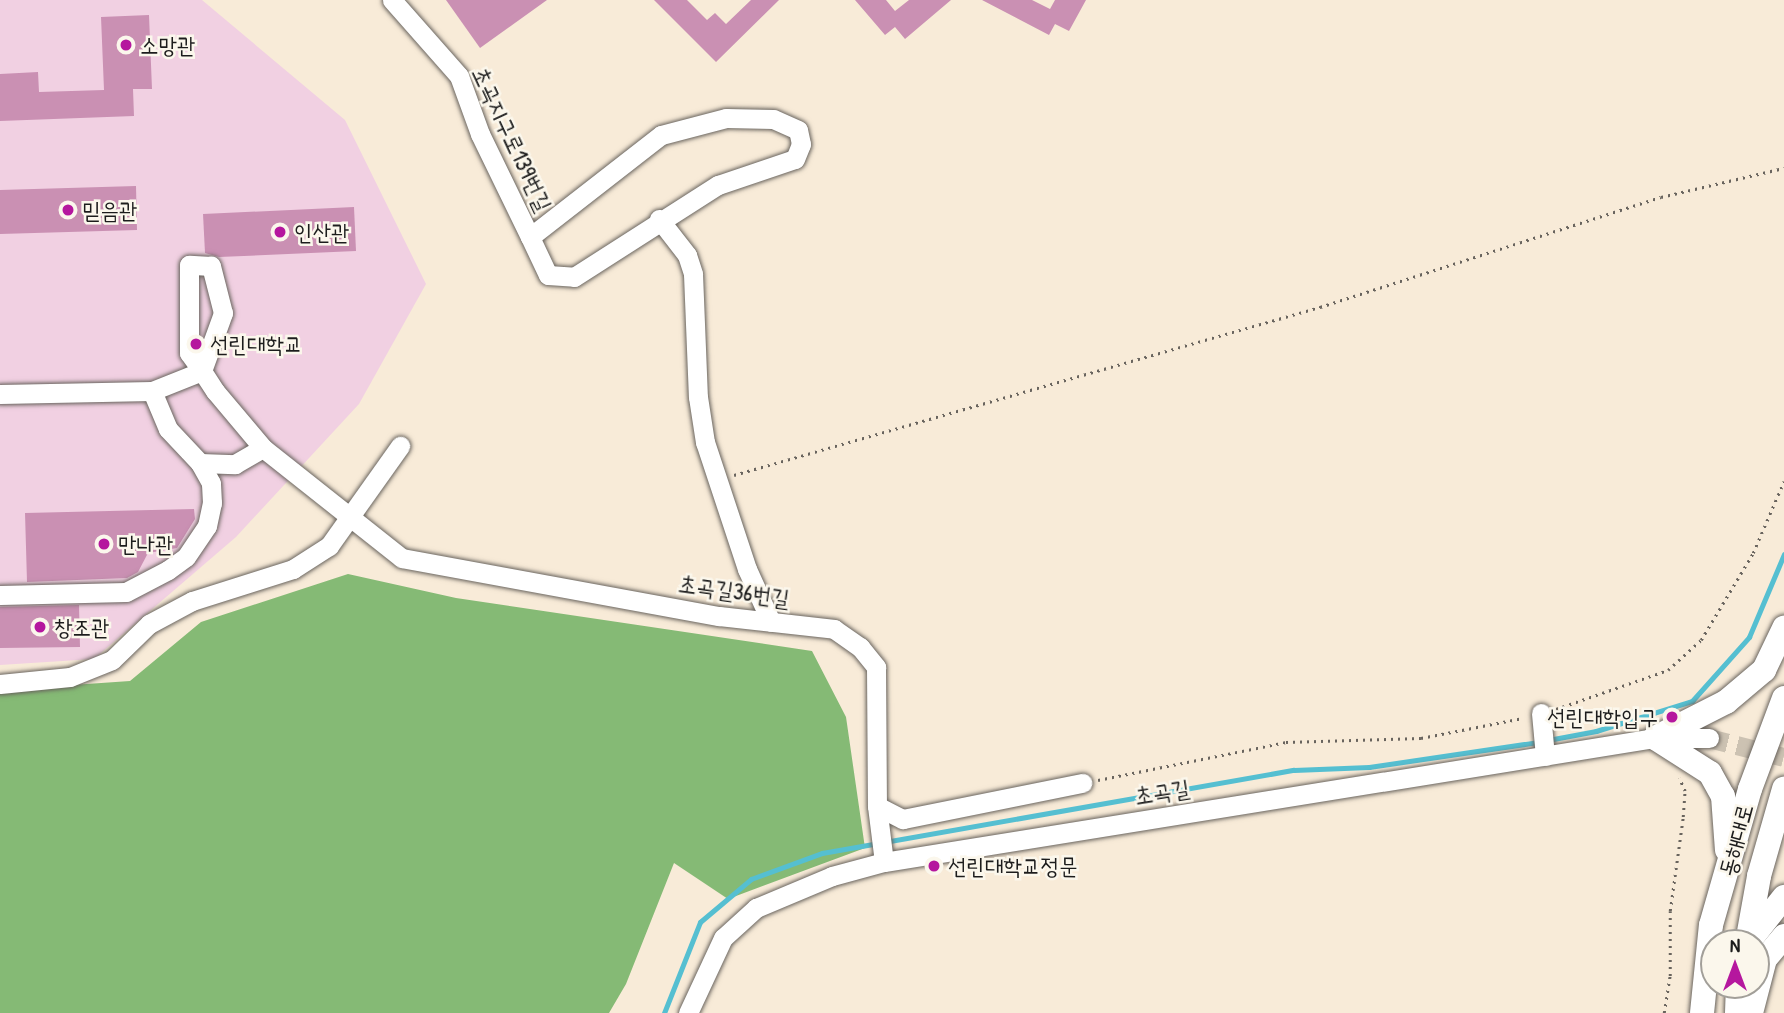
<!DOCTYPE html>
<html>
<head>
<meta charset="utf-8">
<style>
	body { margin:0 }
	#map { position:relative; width:1784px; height:1013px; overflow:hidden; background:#f8ebd8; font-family:"Patrick Hand","Poor Story",sans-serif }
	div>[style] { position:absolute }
	.built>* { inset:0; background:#f1d0e2 }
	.forest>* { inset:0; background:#85ba75 }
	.stream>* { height:5px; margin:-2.5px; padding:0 2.5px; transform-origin:2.5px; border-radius:2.5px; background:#55bfd1 }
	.building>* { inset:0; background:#ca90b3 }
	.minor-tunnel>* { height:19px; margin-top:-9.5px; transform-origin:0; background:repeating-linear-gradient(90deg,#ccc2b2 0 19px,transparent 0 29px) }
	.path>* { height:2.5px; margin-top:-1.25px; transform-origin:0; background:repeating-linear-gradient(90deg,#69645e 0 2px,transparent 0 7px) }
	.roads { filter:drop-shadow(0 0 2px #69645e) drop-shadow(0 0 2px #69645e) }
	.minor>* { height:19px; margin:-9.5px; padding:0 9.5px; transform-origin:9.5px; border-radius:9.5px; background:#fff }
	.major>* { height:24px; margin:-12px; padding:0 12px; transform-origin:12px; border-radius:12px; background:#fff }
	.dots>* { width:19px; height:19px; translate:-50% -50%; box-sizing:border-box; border:4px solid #fbf7ec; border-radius:50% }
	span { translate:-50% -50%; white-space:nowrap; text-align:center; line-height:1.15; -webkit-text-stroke:5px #fbf7ec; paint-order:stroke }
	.poi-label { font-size:23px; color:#1c1c1c }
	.left { translate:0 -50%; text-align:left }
	.right { translate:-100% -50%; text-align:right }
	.street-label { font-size:23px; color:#1c1c1c }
	.north { position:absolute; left:1700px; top:929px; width:70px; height:70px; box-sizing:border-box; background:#fbf7ec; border:2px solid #a29f99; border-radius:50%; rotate:0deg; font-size:19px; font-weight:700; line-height:28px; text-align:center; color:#1c1c1c }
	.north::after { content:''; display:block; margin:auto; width:24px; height:32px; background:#b5179e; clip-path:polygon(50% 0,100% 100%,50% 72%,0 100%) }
</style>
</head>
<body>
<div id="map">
	<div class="built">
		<i style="clip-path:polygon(0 0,202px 0,345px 120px,426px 284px,359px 404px,236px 537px,94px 659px,0 665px)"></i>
	</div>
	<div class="forest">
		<i style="clip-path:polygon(348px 574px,456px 598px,812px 651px,846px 717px,865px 848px,728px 899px,674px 863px,626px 984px,609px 1013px,0 1013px,0 690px,130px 681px,201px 622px)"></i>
	</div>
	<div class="stream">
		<i style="left:1548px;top:740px;width:49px;rotate:-10.6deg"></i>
		<i style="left:1596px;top:731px;width:101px;rotate:-17.4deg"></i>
		<i style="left:1692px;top:701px;width:86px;rotate:-48.3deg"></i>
		<i style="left:1749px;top:637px;width:90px;rotate:-67.1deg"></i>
		<i style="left:664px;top:1013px;width:98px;rotate:-68.4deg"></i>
		<i style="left:700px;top:922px;width:67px;rotate:-40.1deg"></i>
		<i style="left:751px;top:879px;width:76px;rotate:-20.1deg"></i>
		<i style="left:822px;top:853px;width:479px;rotate:-10deg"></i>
		<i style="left:1294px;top:770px;width:75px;rotate:-2.3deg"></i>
		<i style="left:1369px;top:767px;width:172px;rotate:-8.4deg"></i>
	</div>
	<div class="building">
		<i style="clip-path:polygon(446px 0,547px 0,480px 48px)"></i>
		<i style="clip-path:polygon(654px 0,687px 0,707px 20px,715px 13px,726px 24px,751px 0,779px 0,716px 62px)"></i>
		<i style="clip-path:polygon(855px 0,886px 0,895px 11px,909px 0,951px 0,905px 39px,895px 27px,885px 35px)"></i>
		<i style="clip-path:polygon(982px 0,1032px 0,1050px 9px,1055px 0,1086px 0,1069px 31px,1055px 24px,1049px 35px)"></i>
		<i style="clip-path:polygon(149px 15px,152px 89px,133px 89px,134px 116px,0 121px,0 74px,38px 72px,39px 92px,104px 90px,101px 17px)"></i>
		<i style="clip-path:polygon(136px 186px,137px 230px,0 234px,0 190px)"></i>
		<i style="clip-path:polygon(354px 207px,356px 251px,219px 257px,205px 253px,203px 214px)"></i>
		<i style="clip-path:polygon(194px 509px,195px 519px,177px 548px,148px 553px,138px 572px,127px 578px,27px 582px,25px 513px)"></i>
		<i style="clip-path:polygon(79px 605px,80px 647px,0 648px,0 607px)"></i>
	</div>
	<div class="minor-tunnel">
		<i style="left:1709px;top:738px;width:77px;rotate:14.2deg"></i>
	</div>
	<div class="path">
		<i style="left:734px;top:475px;width:610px;rotate:-16deg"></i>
		<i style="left:1320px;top:307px;width:358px;rotate:-17.9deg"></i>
		<i style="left:1661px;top:197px;width:126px;rotate:-13.3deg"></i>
		<i style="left:1556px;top:709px;width:119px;rotate:-19.2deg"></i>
		<i style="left:1668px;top:670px;width:45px;rotate:-42.3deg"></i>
		<i style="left:1701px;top:640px;width:101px;rotate:-59.1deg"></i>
		<i style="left:1753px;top:553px;width:78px;rotate:-66.7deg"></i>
		<i style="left:1098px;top:780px;width:192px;rotate:-11.4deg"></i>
		<i style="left:1286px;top:742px;width:135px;rotate:-1.7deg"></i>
		<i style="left:1421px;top:738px;width:104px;rotate:-11.1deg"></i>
		<i style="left:1664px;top:1013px;width:37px;rotate:-81deg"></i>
		<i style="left:1670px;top:976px;width:65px;rotate:-90deg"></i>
		<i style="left:1670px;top:911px;width:95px;rotate:-82.1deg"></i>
		<i style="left:1683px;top:817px;width:26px;rotate:-86deg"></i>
		<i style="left:1685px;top:791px;width:14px;rotate:-115deg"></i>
	</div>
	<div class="roads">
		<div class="minor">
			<i style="left:392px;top:0;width:101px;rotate:48.6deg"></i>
			<i style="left:459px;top:76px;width:62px;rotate:70.1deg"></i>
			<i style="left:480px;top:134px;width:114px;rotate:64.1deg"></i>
			<i style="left:530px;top:237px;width:42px;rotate:64.7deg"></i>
			<i style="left:548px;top:275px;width:26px;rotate:4deg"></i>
			<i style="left:574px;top:277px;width:171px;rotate:-32.6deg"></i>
			<i style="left:718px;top:185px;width:81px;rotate:-18.7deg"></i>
			<i style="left:795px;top:159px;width:16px;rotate:-68deg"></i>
			<i style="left:801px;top:144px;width:14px;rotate:-102deg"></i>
			<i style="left:798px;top:130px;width:27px;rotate:-156deg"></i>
			<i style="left:773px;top:119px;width:47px;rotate:-178.8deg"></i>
			<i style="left:726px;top:118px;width:67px;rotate:165.3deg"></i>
			<i style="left:661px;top:135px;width:166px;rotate:142.1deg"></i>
			<i style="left:659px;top:219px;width:46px;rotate:52.1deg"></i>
			<i style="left:687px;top:255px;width:20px;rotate:72deg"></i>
			<i style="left:693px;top:274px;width:123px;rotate:87.7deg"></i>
			<i style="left:698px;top:397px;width:46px;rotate:81.2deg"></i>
			<i style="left:705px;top:442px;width:134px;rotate:71.7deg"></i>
			<i style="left:747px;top:569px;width:58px;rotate:65.6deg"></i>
			<i style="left:152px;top:391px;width:41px;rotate:67.2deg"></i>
			<i style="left:168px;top:429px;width:47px;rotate:46.7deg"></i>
			<i style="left:200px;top:463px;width:35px;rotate:2deg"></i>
			<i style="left:235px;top:464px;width:32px;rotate:-30deg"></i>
			<i style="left:0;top:394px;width:152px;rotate:-1.1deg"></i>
			<i style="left:152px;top:391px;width:54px;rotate:-21.8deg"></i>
			<i style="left:202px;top:371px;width:62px;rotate:-70.1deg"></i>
			<i style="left:223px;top:313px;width:49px;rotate:-104.3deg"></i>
			<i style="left:211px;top:266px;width:22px;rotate:-177deg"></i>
			<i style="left:189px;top:265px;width:88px;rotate:90deg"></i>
			<i style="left:189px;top:353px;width:22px;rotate:54deg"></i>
			<i style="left:202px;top:371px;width:24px;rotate:57deg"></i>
			<i style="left:215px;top:391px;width:75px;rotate:49.9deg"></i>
			<i style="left:263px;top:448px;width:177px;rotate:38.4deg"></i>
			<i style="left:402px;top:558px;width:322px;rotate:10.4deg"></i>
			<i style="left:719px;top:616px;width:116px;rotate:6.4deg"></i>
			<i style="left:834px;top:629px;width:32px;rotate:35deg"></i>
			<i style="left:860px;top:647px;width:26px;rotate:51deg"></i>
			<i style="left:876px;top:667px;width:139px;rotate:89.6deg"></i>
			<i style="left:877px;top:806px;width:56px;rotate:82.9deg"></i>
			<i style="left:0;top:595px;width:126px;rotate:-1.4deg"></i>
			<i style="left:126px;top:592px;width:47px;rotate:-27.6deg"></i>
			<i style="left:168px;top:570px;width:22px;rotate:-36deg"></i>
			<i style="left:186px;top:557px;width:37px;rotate:-56deg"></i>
			<i style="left:207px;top:526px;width:24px;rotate:-78deg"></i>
			<i style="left:212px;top:503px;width:20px;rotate:-93deg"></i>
			<i style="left:211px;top:483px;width:23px;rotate:-119deg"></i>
			<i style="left:0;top:684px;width:70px;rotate:-5.7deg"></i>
			<i style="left:70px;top:677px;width:45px;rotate:-22deg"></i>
			<i style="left:112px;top:660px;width:52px;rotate:-44.2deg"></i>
			<i style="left:149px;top:624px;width:49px;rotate:-28.1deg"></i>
			<i style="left:192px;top:601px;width:106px;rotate:-17.6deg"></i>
			<i style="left:293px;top:569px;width:43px;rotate:-32.6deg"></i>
			<i style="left:329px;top:546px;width:123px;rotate:-54.6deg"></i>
			<i style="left:1541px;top:713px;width:43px;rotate:84.7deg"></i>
			<i style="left:877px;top:806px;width:29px;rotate:27deg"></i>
			<i style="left:903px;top:819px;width:183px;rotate:-11.4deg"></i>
			<i style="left:688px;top:1013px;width:83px;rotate:-65deg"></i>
			<i style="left:723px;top:938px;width:45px;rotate:-42.3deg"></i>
			<i style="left:756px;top:908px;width:82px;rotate:-22.8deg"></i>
			<i style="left:832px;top:876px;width:54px;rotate:-15.1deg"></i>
			<i style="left:884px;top:862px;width:781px;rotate:-9.14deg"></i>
			<i style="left:1655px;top:738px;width:54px"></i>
		</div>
		<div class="major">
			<i style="left:1655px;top:738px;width:80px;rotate:-26.9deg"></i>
			<i style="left:1726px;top:702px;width:50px;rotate:-40.1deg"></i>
			<i style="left:1764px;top:670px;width:47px;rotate:-64.5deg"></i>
			<i style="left:1655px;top:738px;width:65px;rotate:32.5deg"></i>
			<i style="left:1710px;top:773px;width:26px;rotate:61deg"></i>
			<i style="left:1723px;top:796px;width:54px;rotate:85.8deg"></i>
			<i style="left:1750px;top:940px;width:55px;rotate:-51.7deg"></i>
			<i style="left:1747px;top:943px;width:68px;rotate:-79.8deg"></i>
			<i style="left:1759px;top:876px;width:91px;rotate:-74deg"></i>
			<i style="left:1702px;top:1013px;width:88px;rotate:-84.2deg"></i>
			<i style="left:1711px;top:925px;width:141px;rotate:-74deg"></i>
			<i style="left:1750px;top:789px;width:97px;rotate:-69.5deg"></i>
			<i style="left:1737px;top:1013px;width:28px;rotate:-88deg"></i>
			<i style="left:1751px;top:1013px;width:56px;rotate:-75.5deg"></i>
			<i style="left:1765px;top:959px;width:30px;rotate:-50deg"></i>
		</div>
	</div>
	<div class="dots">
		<i style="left:126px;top:45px;background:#b5179e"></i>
		<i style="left:68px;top:210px;background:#b5179e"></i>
		<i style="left:280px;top:232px;background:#b5179e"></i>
		<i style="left:196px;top:344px;background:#b5179e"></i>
		<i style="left:104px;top:544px;background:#b5179e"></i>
		<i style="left:40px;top:627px;background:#b5179e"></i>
		<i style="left:1672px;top:717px;background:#b5179e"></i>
		<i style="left:934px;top:866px;background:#b5179e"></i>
	</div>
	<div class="poi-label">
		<span class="left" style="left:140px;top:45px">소망관</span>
		<span class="left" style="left:82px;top:210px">믿음관</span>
		<span class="left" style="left:294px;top:232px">인산관</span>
		<span class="left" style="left:210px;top:344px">선린대학교</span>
		<span class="left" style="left:118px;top:544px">만나관</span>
		<span class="left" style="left:54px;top:627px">창조관</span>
		<span class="right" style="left:1658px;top:717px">선린대학입구</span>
		<span class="left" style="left:948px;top:866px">선린대학교정문</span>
	</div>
	<div class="street-label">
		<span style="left:512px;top:139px;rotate:65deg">초곡지구로139번길</span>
		<span style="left:734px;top:591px;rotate:8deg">초곡길36번길</span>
		<span style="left:1162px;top:792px;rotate:-9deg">초곡길</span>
		<span style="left:1736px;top:840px;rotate:-75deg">동해대로</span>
	</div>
	<div class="north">N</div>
</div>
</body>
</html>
